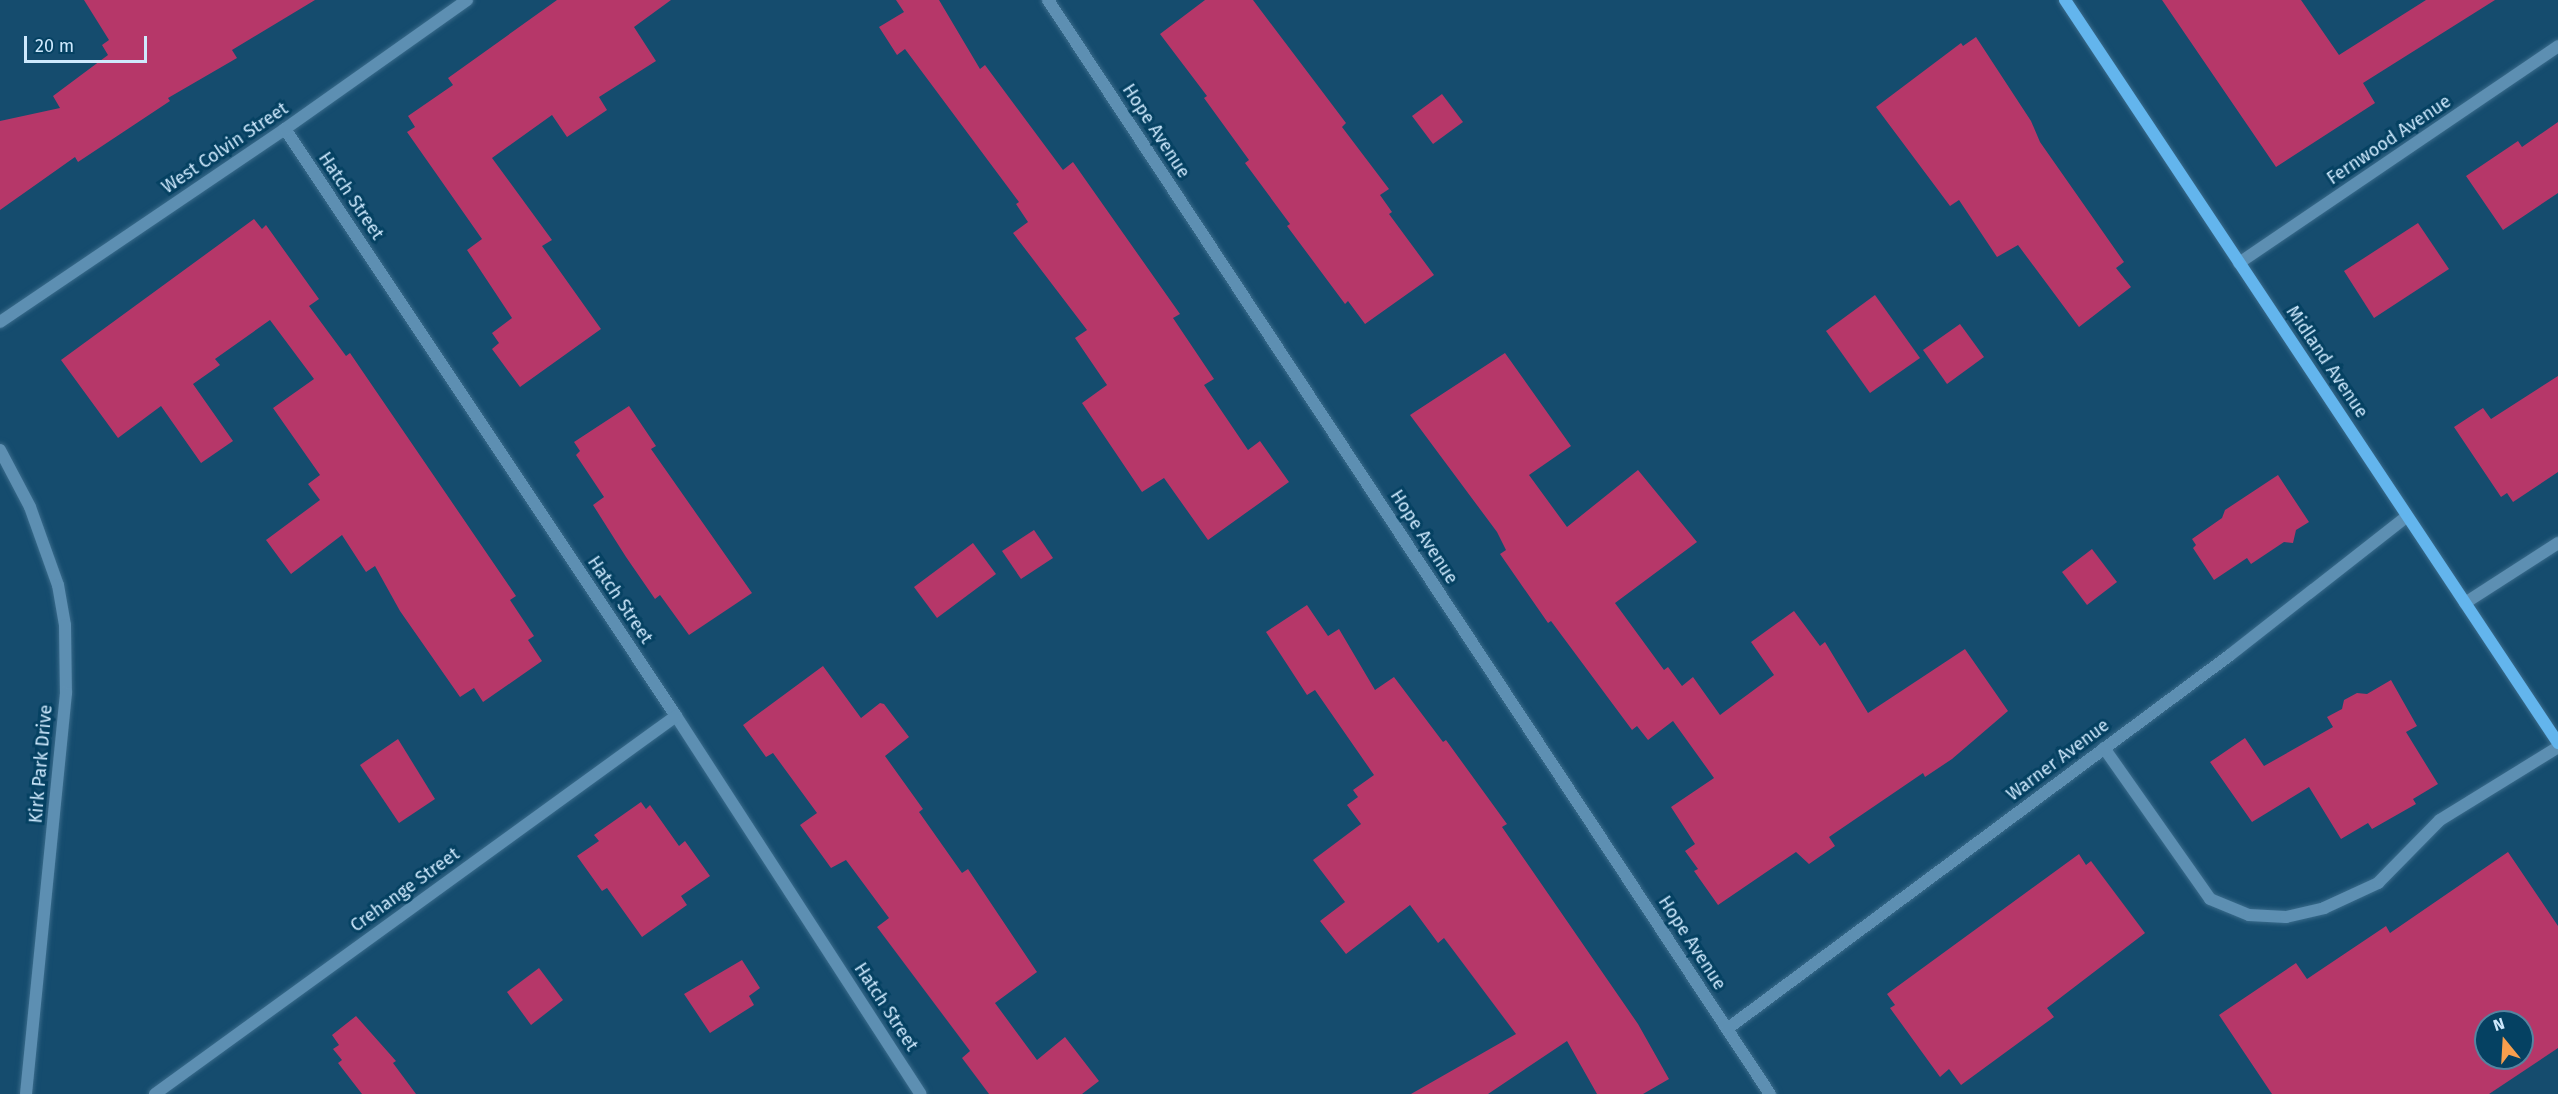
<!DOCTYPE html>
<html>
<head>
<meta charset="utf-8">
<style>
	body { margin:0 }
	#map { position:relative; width:2558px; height:1094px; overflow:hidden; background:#154c6e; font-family:"Fira Sans",sans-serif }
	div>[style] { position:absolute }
	.building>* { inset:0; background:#b63769 }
	.roads { filter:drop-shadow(0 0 2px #3a6b8b) drop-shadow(0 0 2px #3a6b8b) }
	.lane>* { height:12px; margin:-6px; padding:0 6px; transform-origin:6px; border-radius:6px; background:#5d8fb2 }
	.street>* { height:12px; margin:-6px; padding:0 6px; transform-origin:6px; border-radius:6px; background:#5d8fb2 }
	.secondary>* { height:12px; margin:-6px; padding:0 6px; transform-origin:6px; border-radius:6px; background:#63b5ed }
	span { translate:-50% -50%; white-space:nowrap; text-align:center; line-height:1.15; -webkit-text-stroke:6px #054162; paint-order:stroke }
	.street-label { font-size:18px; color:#cee9fd }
	.north { position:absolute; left:2474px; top:1010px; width:60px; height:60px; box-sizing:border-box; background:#054162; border:2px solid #5584a0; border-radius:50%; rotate:342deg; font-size:16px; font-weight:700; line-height:24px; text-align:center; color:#cee9fd }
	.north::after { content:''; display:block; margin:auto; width:21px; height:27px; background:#f99f4d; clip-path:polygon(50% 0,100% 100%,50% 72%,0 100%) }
	.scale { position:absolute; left:24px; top:36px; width:123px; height:27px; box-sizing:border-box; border:3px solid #cee9fd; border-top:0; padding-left:8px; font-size:18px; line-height:21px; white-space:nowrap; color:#cee9fd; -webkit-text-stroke:4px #054162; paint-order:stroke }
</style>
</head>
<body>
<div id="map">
	<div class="building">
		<i style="clip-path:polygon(84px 0,315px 0,232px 50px,237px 58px,168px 98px,170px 101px,78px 162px,75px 157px,0 210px,0 121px,60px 108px,53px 96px,108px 55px,102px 45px,109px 40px)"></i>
		<i style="clip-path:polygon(557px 0,671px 0,634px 27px,656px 61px,599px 97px,607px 110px,567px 137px,552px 115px,492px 158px,552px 240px,542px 246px,601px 329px,520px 387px,492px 349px,499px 343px,492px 333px,512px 318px,467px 250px,482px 239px,407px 132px,415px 127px,408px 116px,453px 85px,448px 78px)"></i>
		<i style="clip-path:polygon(896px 0,939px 0,980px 69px,985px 65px,1063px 170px,1073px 162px,1180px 314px,1173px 318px,1214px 379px,1204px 385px,1248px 450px,1260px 441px,1289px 482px,1208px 540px,1164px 478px,1142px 492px,1082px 403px,1107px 385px,1075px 338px,1087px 330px,1013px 233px,1028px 222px,1016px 204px,1019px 202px,905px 49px,897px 55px,879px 27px,904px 12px)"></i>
		<i style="clip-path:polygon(1205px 0,1253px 0,1346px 123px,1342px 127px,1389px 189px,1380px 195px,1392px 212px,1389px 214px,1434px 275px,1365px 324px,1348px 301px,1345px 304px,1287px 226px,1290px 224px,1245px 163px,1249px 160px,1204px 98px,1207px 96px,1160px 34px)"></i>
		<i style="clip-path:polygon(2162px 0,2301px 0,2339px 55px,2426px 0,2495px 0,2363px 83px,2375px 103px,2276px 167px)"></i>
		<i style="clip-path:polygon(1976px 37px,2031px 121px,2040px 142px,2124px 262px,2116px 268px,2131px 287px,2079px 327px,2018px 245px,1997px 257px,1959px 200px,1950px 206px,1876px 107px,1961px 43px,1963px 46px)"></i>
		<i style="clip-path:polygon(1442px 94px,1463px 122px,1433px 144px,1412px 116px)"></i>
		<i style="clip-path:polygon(2558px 122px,2558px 193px,2503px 230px,2466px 176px,2518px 141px,2522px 147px)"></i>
		<i style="clip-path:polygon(254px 219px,262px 229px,266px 225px,319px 299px,309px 306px,346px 356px,350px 353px,516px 596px,510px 600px,534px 636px,528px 640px,542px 661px,483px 702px,474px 688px,460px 697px,400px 611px,375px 566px,366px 572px,342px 535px,291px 574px,266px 540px,320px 500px,308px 484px,320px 475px,273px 408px,314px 379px,270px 320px,215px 359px,220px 365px,193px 384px,233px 441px,201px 463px,161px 406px,118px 438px,61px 360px)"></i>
		<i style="clip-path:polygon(2418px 223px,2449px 269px,2374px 318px,2344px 271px)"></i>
		<i style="clip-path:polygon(1875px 295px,1920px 358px,1870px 393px,1826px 331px)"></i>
		<i style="clip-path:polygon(1960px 324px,1984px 357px,1947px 384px,1923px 350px)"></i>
		<i style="clip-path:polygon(1505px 353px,1571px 446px,1529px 475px,1567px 527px,1638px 470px,1697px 542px,1615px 603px,1664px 670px,1668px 667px,1682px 686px,1693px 677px,1720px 715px,1774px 675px,1751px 642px,1794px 611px,1820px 646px,1825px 642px,1868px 713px,1965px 649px,2008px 711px,1952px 759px,1925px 777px,1923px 773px,1829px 837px,1835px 846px,1809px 864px,1796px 852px,1718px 905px,1694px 871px,1698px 869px,1685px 851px,1695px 844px,1671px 807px,1714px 778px,1673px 721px,1648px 740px,1637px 726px,1632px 730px,1551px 621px,1548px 623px,1500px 554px,1506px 550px,1497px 532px,1410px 415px)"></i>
		<i style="clip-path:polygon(2558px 376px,2558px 472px,2513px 502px,2507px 493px,2501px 497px,2454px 427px,2483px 408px,2491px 419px)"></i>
		<i style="clip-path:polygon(629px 406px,656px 446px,651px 449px,752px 593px,689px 635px,660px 595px,655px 599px,626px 557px,593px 505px,604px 497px,576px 455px,580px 451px,574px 442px)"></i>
		<i style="clip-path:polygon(2278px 475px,2309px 522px,2296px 530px,2293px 543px,2284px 542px,2251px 564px,2247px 558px,2214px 580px,2193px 548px,2196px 545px,2192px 539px,2222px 518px,2225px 510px)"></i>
		<i style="clip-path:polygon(1034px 530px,1053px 558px,1021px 579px,1002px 551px)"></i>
		<i style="clip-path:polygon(973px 543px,996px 574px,937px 618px,914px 587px)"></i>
		<i style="clip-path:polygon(2092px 549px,2117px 582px,2087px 605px,2062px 572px)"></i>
		<i style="clip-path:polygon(1307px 605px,1328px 636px,1339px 629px,1375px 690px,1394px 677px,1443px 742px,1446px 740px,1507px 824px,1502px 827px,1638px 1024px,1669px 1079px,1643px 1094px,1597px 1094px,1567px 1041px,1488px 1094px,1411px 1094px,1516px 1034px,1444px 938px,1438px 943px,1410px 905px,1346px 954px,1320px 921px,1345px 902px,1313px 860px,1361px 824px,1347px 805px,1358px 797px,1353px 790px,1374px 775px,1315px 690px,1307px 695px,1266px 632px)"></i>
		<i style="clip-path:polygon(823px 666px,861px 718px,880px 703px,884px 704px,909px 737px,885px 756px,923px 809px,919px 812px,962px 873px,968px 869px,1037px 972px,995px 1003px,1037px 1060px,1065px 1037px,1099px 1081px,1082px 1094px,989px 1094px,962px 1058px,970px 1051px,877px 927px,889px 918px,846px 860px,831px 868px,800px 825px,817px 813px,773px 753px,766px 757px,743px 725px)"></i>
		<i style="clip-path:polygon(2391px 680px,2417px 726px,2406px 732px,2438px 784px,2413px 799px,2416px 804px,2372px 829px,2368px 823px,2341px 839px,2309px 787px,2252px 822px,2210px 762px,2245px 738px,2264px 766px,2333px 727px,2327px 717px,2342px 709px,2344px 700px,2357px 693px,2367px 694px)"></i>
		<i style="clip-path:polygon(398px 739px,435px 799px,399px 823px,360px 765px)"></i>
		<i style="clip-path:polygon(641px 802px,646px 809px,650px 805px,679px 846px,685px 841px,710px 876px,681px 896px,687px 905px,642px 937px,607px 888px,602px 891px,577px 856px,599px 841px,594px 835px)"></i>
		<i style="clip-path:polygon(evenodd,2508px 852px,2558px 926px,2558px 1048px,2489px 1094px,2272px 1094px,2219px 1015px,2296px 963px,2307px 979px,2386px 926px,2390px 933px,2508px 852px,2486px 1022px,2522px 1022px,2522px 1058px,2486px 1058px,2486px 1022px)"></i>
		<i style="clip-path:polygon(2079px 854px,2086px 865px,2091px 861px,2145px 933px,2047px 1008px,2054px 1017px,1961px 1085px,1949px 1069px,1940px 1077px,1890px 1008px,1895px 1005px,1887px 994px)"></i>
		<i style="clip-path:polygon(742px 960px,760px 988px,749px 996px,754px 1005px,710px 1033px,684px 994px)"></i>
		<i style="clip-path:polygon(539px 968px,563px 1000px,531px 1025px,507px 992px)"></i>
		<i style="clip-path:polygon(356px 1016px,396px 1061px,393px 1063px,416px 1094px,362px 1094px,338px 1063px,342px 1060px,333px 1049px,339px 1045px,332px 1035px)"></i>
	</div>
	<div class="roads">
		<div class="lane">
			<i style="left:2104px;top:748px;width:184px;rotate:54.9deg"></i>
			<i style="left:2210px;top:899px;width:42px;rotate:22.3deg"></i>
			<i style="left:2249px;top:915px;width:37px;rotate:3deg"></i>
			<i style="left:2286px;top:917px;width:39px;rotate:-13deg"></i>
			<i style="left:2324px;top:908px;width:60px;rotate:-24.8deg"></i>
			<i style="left:2378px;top:883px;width:88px;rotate:-45.5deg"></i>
			<i style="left:2440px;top:820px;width:139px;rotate:-31.7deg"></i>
		</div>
		<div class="street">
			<i style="left:1048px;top:0;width:1311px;rotate:56.58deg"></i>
			<i style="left:285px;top:129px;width:705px;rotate:56.33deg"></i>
			<i style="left:676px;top:716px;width:450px;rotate:57.1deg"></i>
			<i style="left:2239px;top:263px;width:386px;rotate:-34.2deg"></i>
			<i style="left:0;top:322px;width:344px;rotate:-34.1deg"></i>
			<i style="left:285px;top:129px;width:223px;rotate:-35.3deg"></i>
			<i style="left:0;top:450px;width:64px;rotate:62.2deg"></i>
			<i style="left:30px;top:507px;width:83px;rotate:70.3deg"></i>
			<i style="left:58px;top:585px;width:41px;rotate:80.1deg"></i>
			<i style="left:65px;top:625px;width:68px;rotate:89.2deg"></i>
			<i style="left:66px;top:693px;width:403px;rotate:95.7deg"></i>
			<i style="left:2465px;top:603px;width:111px;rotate:-32.8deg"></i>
			<i style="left:1727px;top:1029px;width:627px;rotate:-36.63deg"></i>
			<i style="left:2230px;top:655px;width:225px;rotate:-38.1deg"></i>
			<i style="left:155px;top:1094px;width:644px;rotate:-35.96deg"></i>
		</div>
		<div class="secondary">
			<i style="left:2065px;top:0;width:892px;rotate:56.43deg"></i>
		</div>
	</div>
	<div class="street-label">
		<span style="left:1156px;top:131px;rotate:57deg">Hope Avenue</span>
		<span style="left:2389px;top:140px;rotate:-34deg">Fernwood Avenue</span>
		<span style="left:225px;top:148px;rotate:-34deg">West Colvin Street</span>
		<span style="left:351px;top:196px;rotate:56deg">Hatch Street</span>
		<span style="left:2327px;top:362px;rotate:56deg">Midland Avenue</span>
		<span style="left:1424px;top:537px;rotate:57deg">Hope Avenue</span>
		<span style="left:620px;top:600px;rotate:56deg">Hatch Street</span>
		<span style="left:2058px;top:760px;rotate:-37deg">Warner Avenue</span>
		<span style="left:41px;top:764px;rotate:-85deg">Kirk Park Drive</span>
		<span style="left:405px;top:890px;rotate:-36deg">Crehange Street</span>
		<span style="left:1692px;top:943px;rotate:57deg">Hope Avenue</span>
		<span style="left:886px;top:1007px;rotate:57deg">Hatch Street</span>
	</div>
	<div class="north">N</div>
	<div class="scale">20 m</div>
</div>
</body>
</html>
